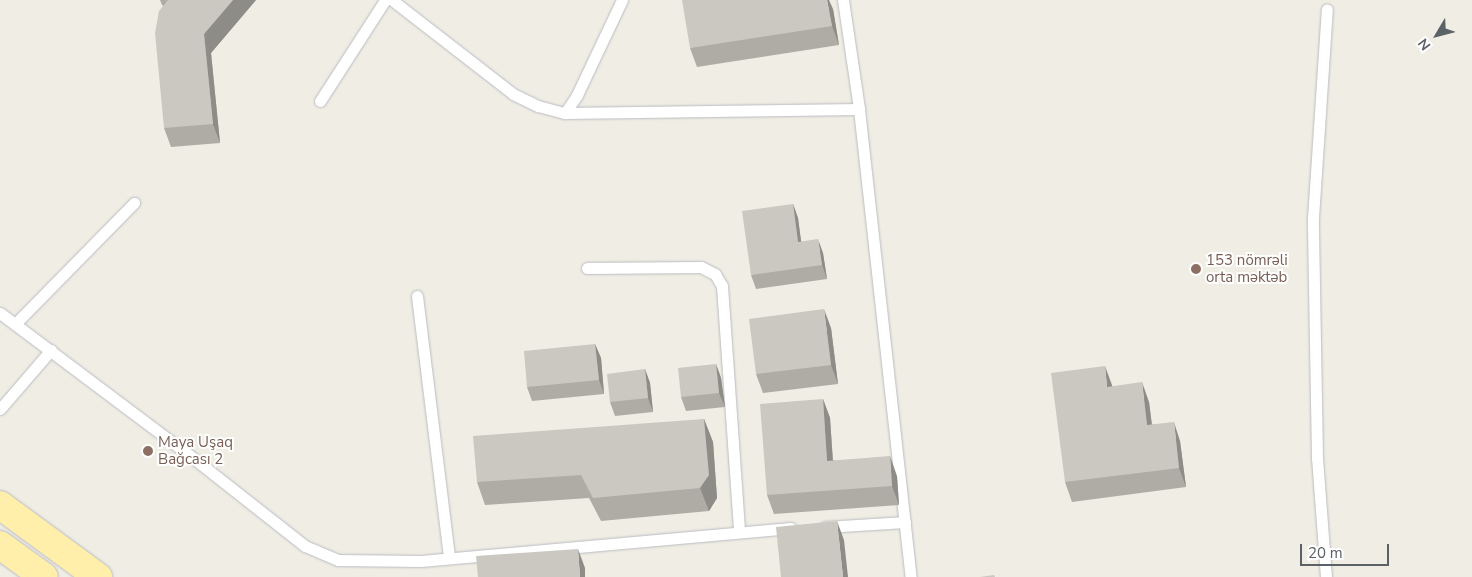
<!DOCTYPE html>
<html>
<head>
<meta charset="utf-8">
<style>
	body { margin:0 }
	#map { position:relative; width:1472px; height:577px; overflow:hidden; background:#f0ede4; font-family:"Nunito Sans",sans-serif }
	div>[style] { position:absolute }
	.roads { filter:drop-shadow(0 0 1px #b9bcc1) drop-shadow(0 0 1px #b9bcc1) }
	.service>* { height:11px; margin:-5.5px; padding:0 5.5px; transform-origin:5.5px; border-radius:5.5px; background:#fff }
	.primary>* { height:28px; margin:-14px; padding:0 14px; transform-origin:14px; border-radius:14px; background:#ffefaa }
	.wall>* { inset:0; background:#afaca6 }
	.shaded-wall>* { inset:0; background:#8e8c87 }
	.building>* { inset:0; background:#cbc8c1 }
	.dots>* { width:14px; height:14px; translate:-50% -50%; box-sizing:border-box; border:2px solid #fff; border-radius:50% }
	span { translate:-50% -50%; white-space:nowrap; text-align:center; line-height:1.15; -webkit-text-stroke:4px #fff; paint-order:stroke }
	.education-label { font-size:15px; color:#785e54 }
	.left { translate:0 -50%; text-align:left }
	.north { position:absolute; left:1412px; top:10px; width:50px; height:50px; -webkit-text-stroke:4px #fff; paint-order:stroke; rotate:233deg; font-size:14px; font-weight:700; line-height:20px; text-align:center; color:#5c6166 }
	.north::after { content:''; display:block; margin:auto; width:18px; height:22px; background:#5c6166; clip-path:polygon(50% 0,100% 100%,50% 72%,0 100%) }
	.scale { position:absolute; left:1300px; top:544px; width:89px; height:22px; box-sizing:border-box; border:2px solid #5c6166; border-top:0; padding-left:6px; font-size:15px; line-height:18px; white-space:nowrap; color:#5c6166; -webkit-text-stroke:4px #fff; paint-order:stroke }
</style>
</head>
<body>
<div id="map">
	<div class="roads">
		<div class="service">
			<i style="left:392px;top:0;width:153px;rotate:37.8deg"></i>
			<i style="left:513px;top:94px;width:28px;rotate:26deg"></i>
			<i style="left:538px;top:106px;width:28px;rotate:15deg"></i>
			<i style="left:565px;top:113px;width:294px;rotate:-0.8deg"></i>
			<i style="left:843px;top:0;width:110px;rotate:81.6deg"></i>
			<i style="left:859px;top:109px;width:471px;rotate:83.7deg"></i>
			<i style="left:320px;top:101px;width:120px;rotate:-57.2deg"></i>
			<i style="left:565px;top:113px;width:22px;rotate:-56deg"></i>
			<i style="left:577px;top:95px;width:105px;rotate:-64.7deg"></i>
			<i style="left:587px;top:268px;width:114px;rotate:-0.5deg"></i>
			<i style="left:701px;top:267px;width:16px;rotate:27deg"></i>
			<i style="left:715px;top:274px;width:14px;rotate:60deg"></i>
			<i style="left:722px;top:286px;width:246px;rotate:86deg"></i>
			<i style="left:417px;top:296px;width:263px;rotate:83deg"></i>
			<i style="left:0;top:313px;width:235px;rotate:36.9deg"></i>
			<i style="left:188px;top:454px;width:149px;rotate:38.2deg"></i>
			<i style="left:305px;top:546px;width:36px;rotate:23deg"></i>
			<i style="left:338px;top:560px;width:83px;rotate:0.7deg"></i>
			<i style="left:421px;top:561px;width:371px;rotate:-5.1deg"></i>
			<i style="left:15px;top:324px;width:170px;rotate:-45.5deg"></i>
			<i style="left:0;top:409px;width:78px;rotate:-49.2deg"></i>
			<i style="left:825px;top:527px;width:80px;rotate:-3.6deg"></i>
			<i style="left:1326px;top:577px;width:119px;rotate:-94.3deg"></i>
			<i style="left:1317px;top:458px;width:240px;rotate:-91deg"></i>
			<i style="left:1313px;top:218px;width:209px;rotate:-86.2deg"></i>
		</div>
		<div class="primary">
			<i style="left:0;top:505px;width:122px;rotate:36.3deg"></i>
			<i style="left:0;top:545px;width:54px;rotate:36deg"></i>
		</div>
	</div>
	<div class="wall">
		<i style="clip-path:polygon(160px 0,256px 0,211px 53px,220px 143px,171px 147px,164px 128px,163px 6px,162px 5px)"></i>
		<i style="clip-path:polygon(833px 9px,839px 45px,697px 67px,690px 48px)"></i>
		<i style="clip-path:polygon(793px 204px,798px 218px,801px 241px,823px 253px,827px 279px,756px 289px,751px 275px)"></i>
		<i style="clip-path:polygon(831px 328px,838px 384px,763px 393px,756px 374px)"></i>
		<i style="clip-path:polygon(595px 344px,601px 358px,604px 394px,532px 401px,527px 387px)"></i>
		<i style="clip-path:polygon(716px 364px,721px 378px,725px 407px,686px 411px,681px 397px)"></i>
		<i style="clip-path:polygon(645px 369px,650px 383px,653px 412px,615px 416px,610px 402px)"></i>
		<i style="clip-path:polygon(1112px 386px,1149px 402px,1152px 424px,1180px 441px,1186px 487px,1072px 502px,1065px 482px)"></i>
		<i style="clip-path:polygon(823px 399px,830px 418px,833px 460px,897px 476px,899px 505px,774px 514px,767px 495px)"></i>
		<i style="clip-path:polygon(704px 419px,713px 442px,717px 498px,709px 511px,601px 521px,589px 498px,485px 505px,477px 482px)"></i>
	</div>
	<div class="shaded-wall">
		<i style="clip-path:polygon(233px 0,256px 0,211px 53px,220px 143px,213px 124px,204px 34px)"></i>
		<i style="clip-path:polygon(827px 0,829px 0,833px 9px,839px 45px,832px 26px)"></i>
		<i style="clip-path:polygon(793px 204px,798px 218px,803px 256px,798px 242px)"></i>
		<i style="clip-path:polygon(818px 239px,823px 253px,827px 279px,822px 265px)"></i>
		<i style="clip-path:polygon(824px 309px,831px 328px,838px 384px,831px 365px)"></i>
		<i style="clip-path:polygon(595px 344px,601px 358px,604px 394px,599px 380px)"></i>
		<i style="clip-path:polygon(716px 364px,721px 378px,725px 407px,719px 393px)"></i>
		<i style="clip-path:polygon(1105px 366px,1112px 385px,1114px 406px,1107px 387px)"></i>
		<i style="clip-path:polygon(645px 369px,650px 383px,653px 412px,648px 398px)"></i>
		<i style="clip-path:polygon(1142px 382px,1149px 402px,1154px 444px,1147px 425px)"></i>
		<i style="clip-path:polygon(823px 399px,830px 418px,834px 480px,827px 461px)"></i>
		<i style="clip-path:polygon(704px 419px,713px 442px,717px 498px,709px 511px,700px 488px)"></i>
		<i style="clip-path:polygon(1174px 422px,1180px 441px,1186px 487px,1179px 468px)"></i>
		<i style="clip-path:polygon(890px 456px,897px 476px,899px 505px,892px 486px)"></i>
		<i style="clip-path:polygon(837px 521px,844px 540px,848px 577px,843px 577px)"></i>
		<i style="clip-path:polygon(578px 549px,585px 568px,585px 577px,580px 577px)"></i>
	</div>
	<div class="building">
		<i style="clip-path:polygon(168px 0,233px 0,204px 34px,213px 124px,164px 128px,155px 33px,159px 11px)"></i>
		<i style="clip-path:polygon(682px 0,827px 0,832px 26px,690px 48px)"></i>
		<i style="clip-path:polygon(793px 204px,798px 242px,818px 239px,822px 265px,751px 275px,742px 211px)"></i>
		<i style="clip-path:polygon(824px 309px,831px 365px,756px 374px,749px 319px)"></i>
		<i style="clip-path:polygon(595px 344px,599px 380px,527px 387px,524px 351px)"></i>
		<i style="clip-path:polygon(716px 364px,719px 393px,681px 397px,678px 368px)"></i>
		<i style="clip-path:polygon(1105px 366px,1107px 387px,1142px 382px,1147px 425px,1174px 422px,1179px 468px,1065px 482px,1051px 373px)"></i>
		<i style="clip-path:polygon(645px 369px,648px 398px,610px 402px,607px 374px)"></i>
		<i style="clip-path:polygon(823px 399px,827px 461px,890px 456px,892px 486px,767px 495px,760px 404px)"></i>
		<i style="clip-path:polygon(704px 419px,709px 475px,700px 488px,593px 498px,581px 475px,477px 482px,473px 436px)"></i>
		<i style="clip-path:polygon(837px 521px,843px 577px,781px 577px,776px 527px)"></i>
		<i style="clip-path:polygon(578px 549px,580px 577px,478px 577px,476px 556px)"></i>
		<i style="clip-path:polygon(994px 575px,995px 577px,980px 577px)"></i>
	</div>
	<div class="dots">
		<i style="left:1196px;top:269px;background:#8d6e63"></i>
		<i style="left:148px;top:451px;background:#8d6e63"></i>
	</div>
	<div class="education-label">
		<span class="left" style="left:1206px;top:269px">153 nömrəli<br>orta məktəb</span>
		<span class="left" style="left:158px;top:451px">Maya Uşaq<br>Bağcası 2</span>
	</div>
	<div class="north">N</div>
	<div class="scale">20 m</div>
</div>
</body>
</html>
